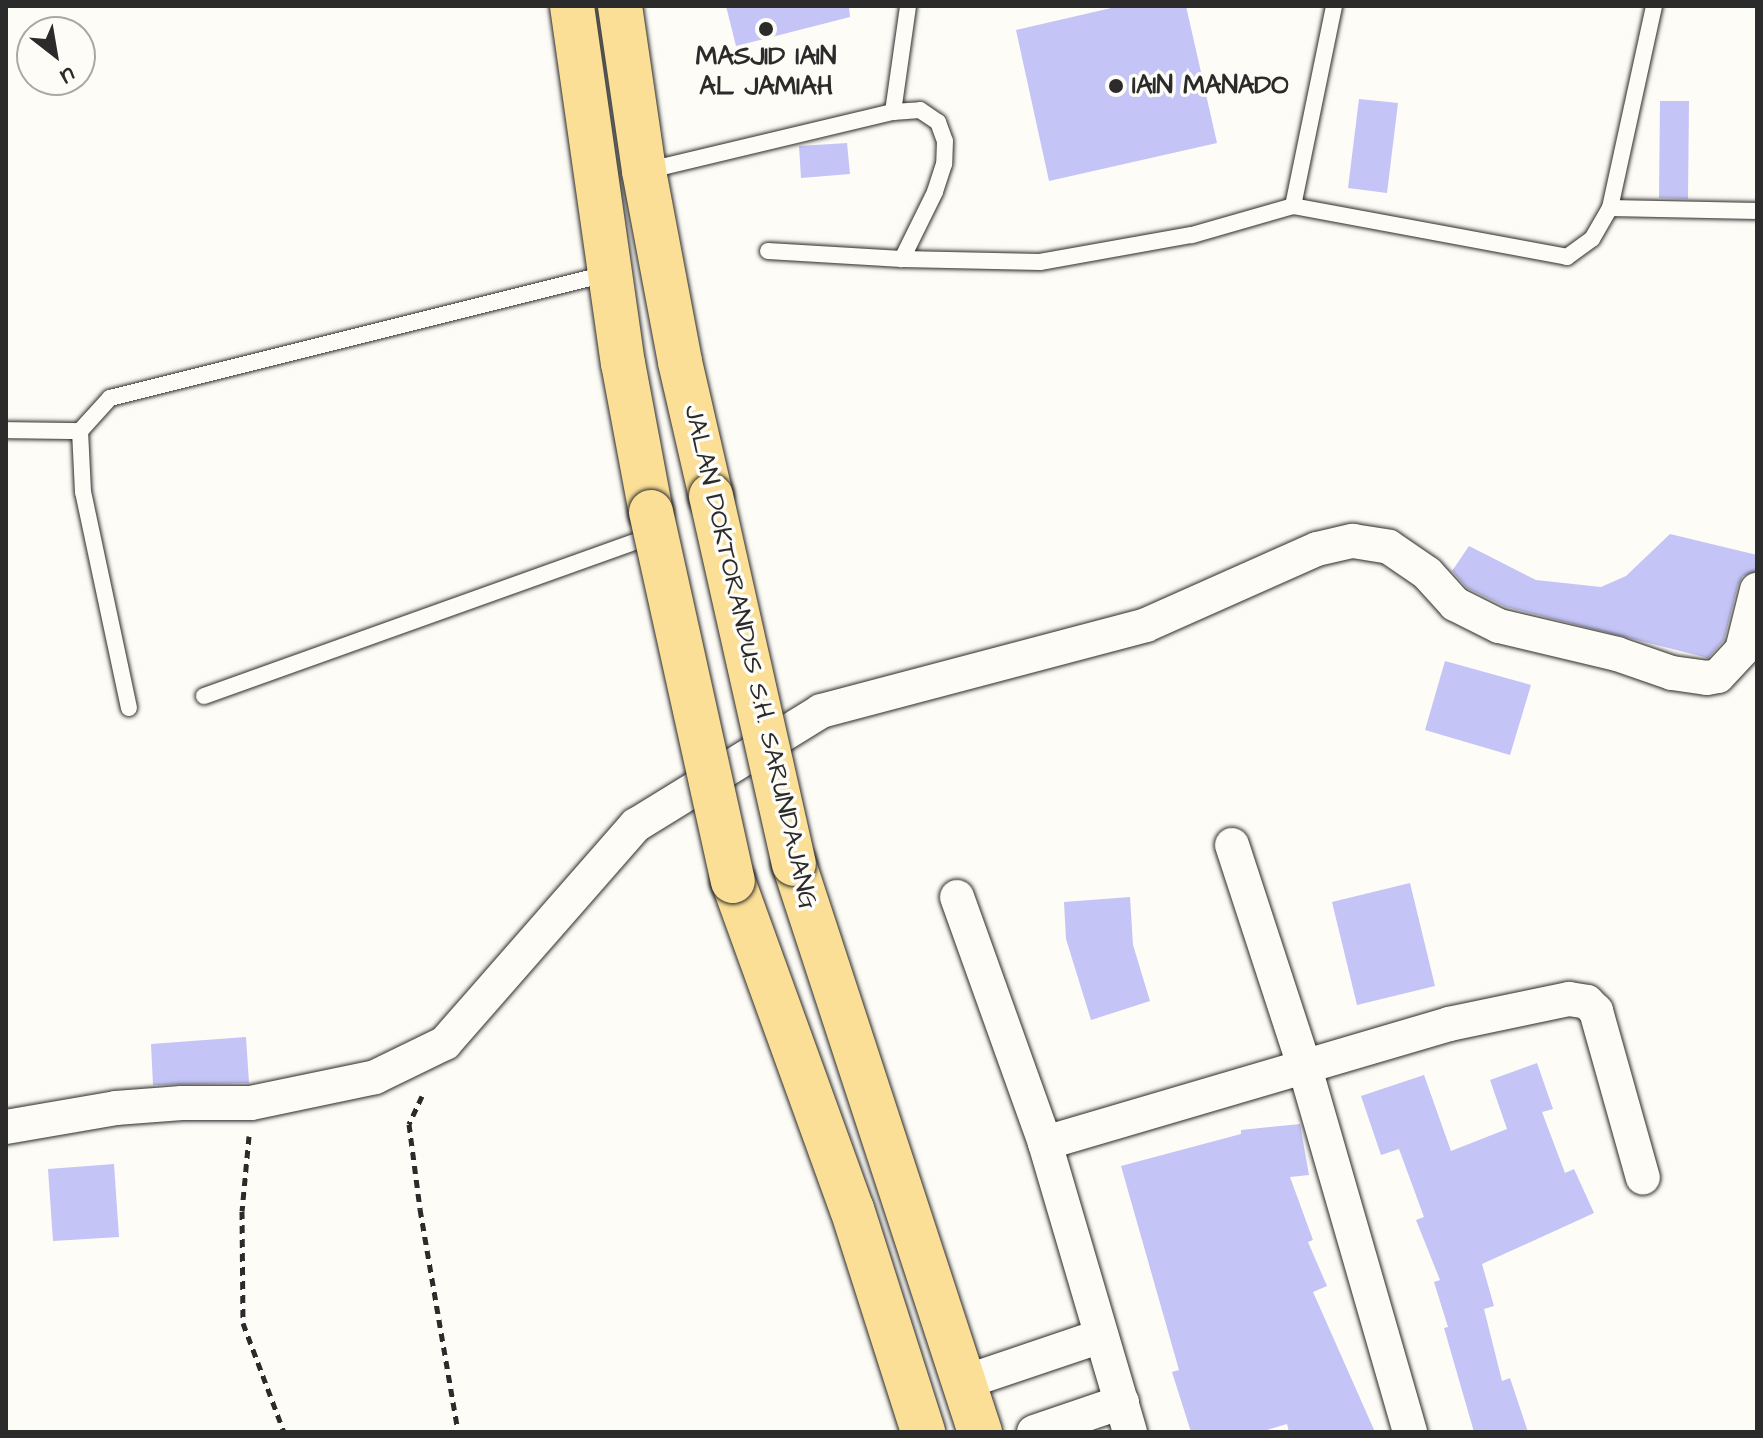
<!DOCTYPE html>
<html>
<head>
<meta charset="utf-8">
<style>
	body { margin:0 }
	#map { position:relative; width:1763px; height:1438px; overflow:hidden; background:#fdfcf7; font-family:"Architects Daughter",sans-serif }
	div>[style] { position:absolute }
	.building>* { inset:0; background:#c4c4f6 }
	.path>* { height:5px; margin-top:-2.5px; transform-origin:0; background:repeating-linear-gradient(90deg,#2b2b2b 0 8px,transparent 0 14px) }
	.roads { filter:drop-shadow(0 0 2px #2b2b2b) drop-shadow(0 0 2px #2b2b2b) }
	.service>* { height:16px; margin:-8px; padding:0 8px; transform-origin:8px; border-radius:8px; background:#fdfcf7 }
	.minor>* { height:34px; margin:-17px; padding:0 17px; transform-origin:17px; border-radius:17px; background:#fdfcf7 }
	.trunk>* { height:44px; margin:-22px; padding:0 22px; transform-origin:22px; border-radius:22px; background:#fbdf96 }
	.bridges { filter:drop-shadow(0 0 2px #2b2b2b) drop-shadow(0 0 2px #2b2b2b) }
	.trunk-bridge>* { height:44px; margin:-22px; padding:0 22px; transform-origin:22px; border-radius:22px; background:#fbdf96 }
	.dots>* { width:22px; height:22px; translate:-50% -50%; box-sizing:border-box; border:4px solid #fdfcf7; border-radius:50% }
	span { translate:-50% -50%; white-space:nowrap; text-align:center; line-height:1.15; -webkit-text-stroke:7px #fdfcf7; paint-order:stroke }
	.poi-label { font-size:26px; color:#2b2b2b; font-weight:700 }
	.left { translate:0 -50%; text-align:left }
	.street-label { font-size:26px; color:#2b2b2b }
	.frame { position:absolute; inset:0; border:8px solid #2b2b2b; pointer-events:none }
	.north { position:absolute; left:16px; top:16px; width:80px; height:80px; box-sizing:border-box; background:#fdfcf7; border:2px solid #a9a8a5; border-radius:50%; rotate:149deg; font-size:22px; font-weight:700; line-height:32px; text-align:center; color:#2b2b2b }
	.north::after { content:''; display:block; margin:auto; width:28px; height:36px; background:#2b2b2b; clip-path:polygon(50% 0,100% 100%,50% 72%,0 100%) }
</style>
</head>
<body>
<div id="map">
	<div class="building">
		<i style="clip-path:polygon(726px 6px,849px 6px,850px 17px,736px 46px)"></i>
		<i style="clip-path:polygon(1120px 6px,1186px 6px,1217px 143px,1049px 181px,1016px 30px)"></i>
		<i style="clip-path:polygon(1359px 99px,1398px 103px,1387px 193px,1348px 188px)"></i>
		<i style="clip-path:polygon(1660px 101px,1689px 101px,1688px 199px,1659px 198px)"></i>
		<i style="clip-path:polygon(847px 143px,850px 174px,801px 178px,799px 146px)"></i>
		<i style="clip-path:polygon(1670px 534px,1757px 555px,1757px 571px,1743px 576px,1738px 585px,1724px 640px,1708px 658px,1506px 607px,1467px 588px,1452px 571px,1469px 546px,1536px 580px,1601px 587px,1626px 576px)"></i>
		<i style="clip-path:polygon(1445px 661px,1531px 685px,1510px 755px,1425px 730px)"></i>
		<i style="clip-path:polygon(1410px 883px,1435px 986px,1357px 1005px,1332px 902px)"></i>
		<i style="clip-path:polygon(1130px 897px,1133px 945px,1150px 1001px,1091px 1020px,1066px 939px,1064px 902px)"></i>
		<i style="clip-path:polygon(246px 1037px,249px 1083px,153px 1085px,151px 1044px)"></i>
		<i style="clip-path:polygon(1537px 1063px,1553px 1109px,1542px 1112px,1565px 1173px,1574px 1169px,1594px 1213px,1482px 1264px,1494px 1306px,1484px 1309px,1502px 1381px,1510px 1378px,1528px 1432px,1474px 1432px,1444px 1328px,1448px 1327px,1434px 1282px,1440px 1280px,1416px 1220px,1424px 1217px,1399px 1149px,1381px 1155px,1361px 1096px,1424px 1075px,1451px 1151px,1507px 1129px,1490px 1080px)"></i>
		<i style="clip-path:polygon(1300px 1124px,1309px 1175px,1290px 1177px,1313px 1240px,1308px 1242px,1327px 1286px,1313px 1292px,1375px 1432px,1289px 1432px,1287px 1424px,1260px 1432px,1191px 1432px,1172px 1372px,1179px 1370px,1121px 1166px,1241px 1134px,1241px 1130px)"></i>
		<i style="clip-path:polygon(114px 1164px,119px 1237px,53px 1241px,48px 1169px)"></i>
	</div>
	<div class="path">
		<i style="left:422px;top:1096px;width:31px;rotate:115deg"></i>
		<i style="left:409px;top:1124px;width:86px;rotate:82.6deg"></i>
		<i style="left:420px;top:1209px;width:226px;rotate:80.3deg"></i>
		<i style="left:249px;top:1136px;width:75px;rotate:95.3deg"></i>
		<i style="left:242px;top:1211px;width:112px;rotate:89.5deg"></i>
		<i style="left:243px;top:1323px;width:116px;rotate:69.4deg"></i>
	</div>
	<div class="roads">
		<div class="service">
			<i style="left:893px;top:112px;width:27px;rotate:-4deg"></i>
			<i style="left:920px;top:110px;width:22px;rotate:34deg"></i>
			<i style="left:938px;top:122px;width:20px;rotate:70deg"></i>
			<i style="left:945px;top:141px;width:23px;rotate:92deg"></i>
			<i style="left:944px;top:164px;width:29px;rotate:108deg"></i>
			<i style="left:935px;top:192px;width:75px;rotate:116.2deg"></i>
			<i style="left:645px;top:171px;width:255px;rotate:-13.4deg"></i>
			<i style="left:893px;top:112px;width:107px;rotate:-81.9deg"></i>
			<i style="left:1293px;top:206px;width:279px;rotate:10.5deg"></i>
			<i style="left:1567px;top:257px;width:31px;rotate:-36deg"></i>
			<i style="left:1592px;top:239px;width:36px;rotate:-60deg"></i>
			<i style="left:1610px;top:208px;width:147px;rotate:1.2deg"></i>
			<i style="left:1610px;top:208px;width:207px;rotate:-77.7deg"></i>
			<i style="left:768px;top:251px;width:134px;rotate:3.4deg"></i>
			<i style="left:902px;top:259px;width:138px;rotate:1.2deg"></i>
			<i style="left:1040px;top:262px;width:154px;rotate:-10.1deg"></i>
			<i style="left:1192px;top:235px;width:105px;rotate:-16deg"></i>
			<i style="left:1293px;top:206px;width:204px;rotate:-78.4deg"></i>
			<i style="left:6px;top:430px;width:74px;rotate:0.8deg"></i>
			<i style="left:204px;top:696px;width:478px;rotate:-19.7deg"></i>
			<i style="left:129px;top:708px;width:221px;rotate:-102deg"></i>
			<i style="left:83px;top:492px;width:61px;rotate:-92.8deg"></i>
			<i style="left:80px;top:431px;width:45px;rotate:-47.7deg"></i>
			<i style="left:110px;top:398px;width:515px;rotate:-14.04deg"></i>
		</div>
		<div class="minor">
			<i style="left:1232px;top:845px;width:235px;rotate:71.9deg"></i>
			<i style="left:1305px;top:1068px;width:379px;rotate:73.9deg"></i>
			<i style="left:957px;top:897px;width:261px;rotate:70.3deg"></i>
			<i style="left:6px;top:1127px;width:112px;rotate:-9.8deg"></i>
			<i style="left:116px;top:1108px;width:66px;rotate:-4.3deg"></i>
			<i style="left:182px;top:1103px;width:69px"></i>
			<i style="left:251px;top:1103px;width:127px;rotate:-11.8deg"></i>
			<i style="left:375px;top:1077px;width:78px;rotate:-25.9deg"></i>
			<i style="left:445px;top:1043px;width:290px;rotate:-48.8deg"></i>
			<i style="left:636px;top:825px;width:217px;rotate:-31.6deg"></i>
			<i style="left:821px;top:711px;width:336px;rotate:-14.8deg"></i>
			<i style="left:1146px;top:625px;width:187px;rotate:-24deg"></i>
			<i style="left:1317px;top:549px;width:37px;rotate:-13deg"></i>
			<i style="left:1353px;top:541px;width:36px;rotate:9deg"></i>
			<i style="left:1389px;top:547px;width:46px;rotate:34.4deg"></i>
			<i style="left:1427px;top:573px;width:42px;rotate:47.9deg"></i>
			<i style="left:1455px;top:604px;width:49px;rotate:26.6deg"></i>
			<i style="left:1499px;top:626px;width:121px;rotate:13.3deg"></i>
			<i style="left:1617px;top:654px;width:58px;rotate:19.1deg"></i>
			<i style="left:1672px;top:673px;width:35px;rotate:8deg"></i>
			<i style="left:1707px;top:678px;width:11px;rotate:-10deg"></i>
			<i style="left:1718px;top:676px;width:35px;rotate:-47deg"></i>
			<i style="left:1742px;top:650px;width:62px;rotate:-76deg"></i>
			<i style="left:965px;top:1382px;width:144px;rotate:-18.7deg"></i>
			<i style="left:1034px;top:1432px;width:93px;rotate:-18.8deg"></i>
			<i style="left:1130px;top:1432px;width:301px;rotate:-106.4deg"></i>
			<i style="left:1045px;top:1143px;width:421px;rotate:-16.4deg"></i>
			<i style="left:1449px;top:1024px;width:123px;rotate:-11.8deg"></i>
			<i style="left:1569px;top:999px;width:18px;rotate:9deg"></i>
			<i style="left:1587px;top:1002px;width:13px;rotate:45deg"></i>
			<i style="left:1596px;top:1011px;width:173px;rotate:74.3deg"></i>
		</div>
		<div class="trunk">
			<i style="left:572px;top:6px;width:361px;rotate:81.9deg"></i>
			<i style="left:623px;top:363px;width:152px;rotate:79.4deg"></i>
			<i style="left:620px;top:6px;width:167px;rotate:81.7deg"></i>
			<i style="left:644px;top:171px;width:194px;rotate:79.3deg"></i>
			<i style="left:680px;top:362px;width:138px;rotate:77deg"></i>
			<i style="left:794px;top:864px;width:598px;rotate:71.87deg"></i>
			<i style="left:733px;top:881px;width:349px;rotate:70.1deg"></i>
			<i style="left:852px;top:1209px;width:234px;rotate:72.3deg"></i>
		</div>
	</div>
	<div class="bridges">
		<div class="trunk-bridge">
			<i style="left:711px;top:496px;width:377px;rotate:77.3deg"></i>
			<i style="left:651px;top:512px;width:378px;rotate:77.5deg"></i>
		</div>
	</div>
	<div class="dots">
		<i style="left:766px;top:29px;background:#2b2b2b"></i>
		<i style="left:1116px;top:86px;background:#2b2b2b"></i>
	</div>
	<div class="poi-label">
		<span style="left:766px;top:72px">MASJID IAIN<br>AL JAMIAH</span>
		<span class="left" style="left:1132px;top:86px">IAIN MANADO</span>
	</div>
	<div class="street-label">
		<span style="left:750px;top:657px;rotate:77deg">JALAN DOKTORANDUS S.H. SARUNDAJANG</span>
	</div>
	<div class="frame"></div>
	<div class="north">U</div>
</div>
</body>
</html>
